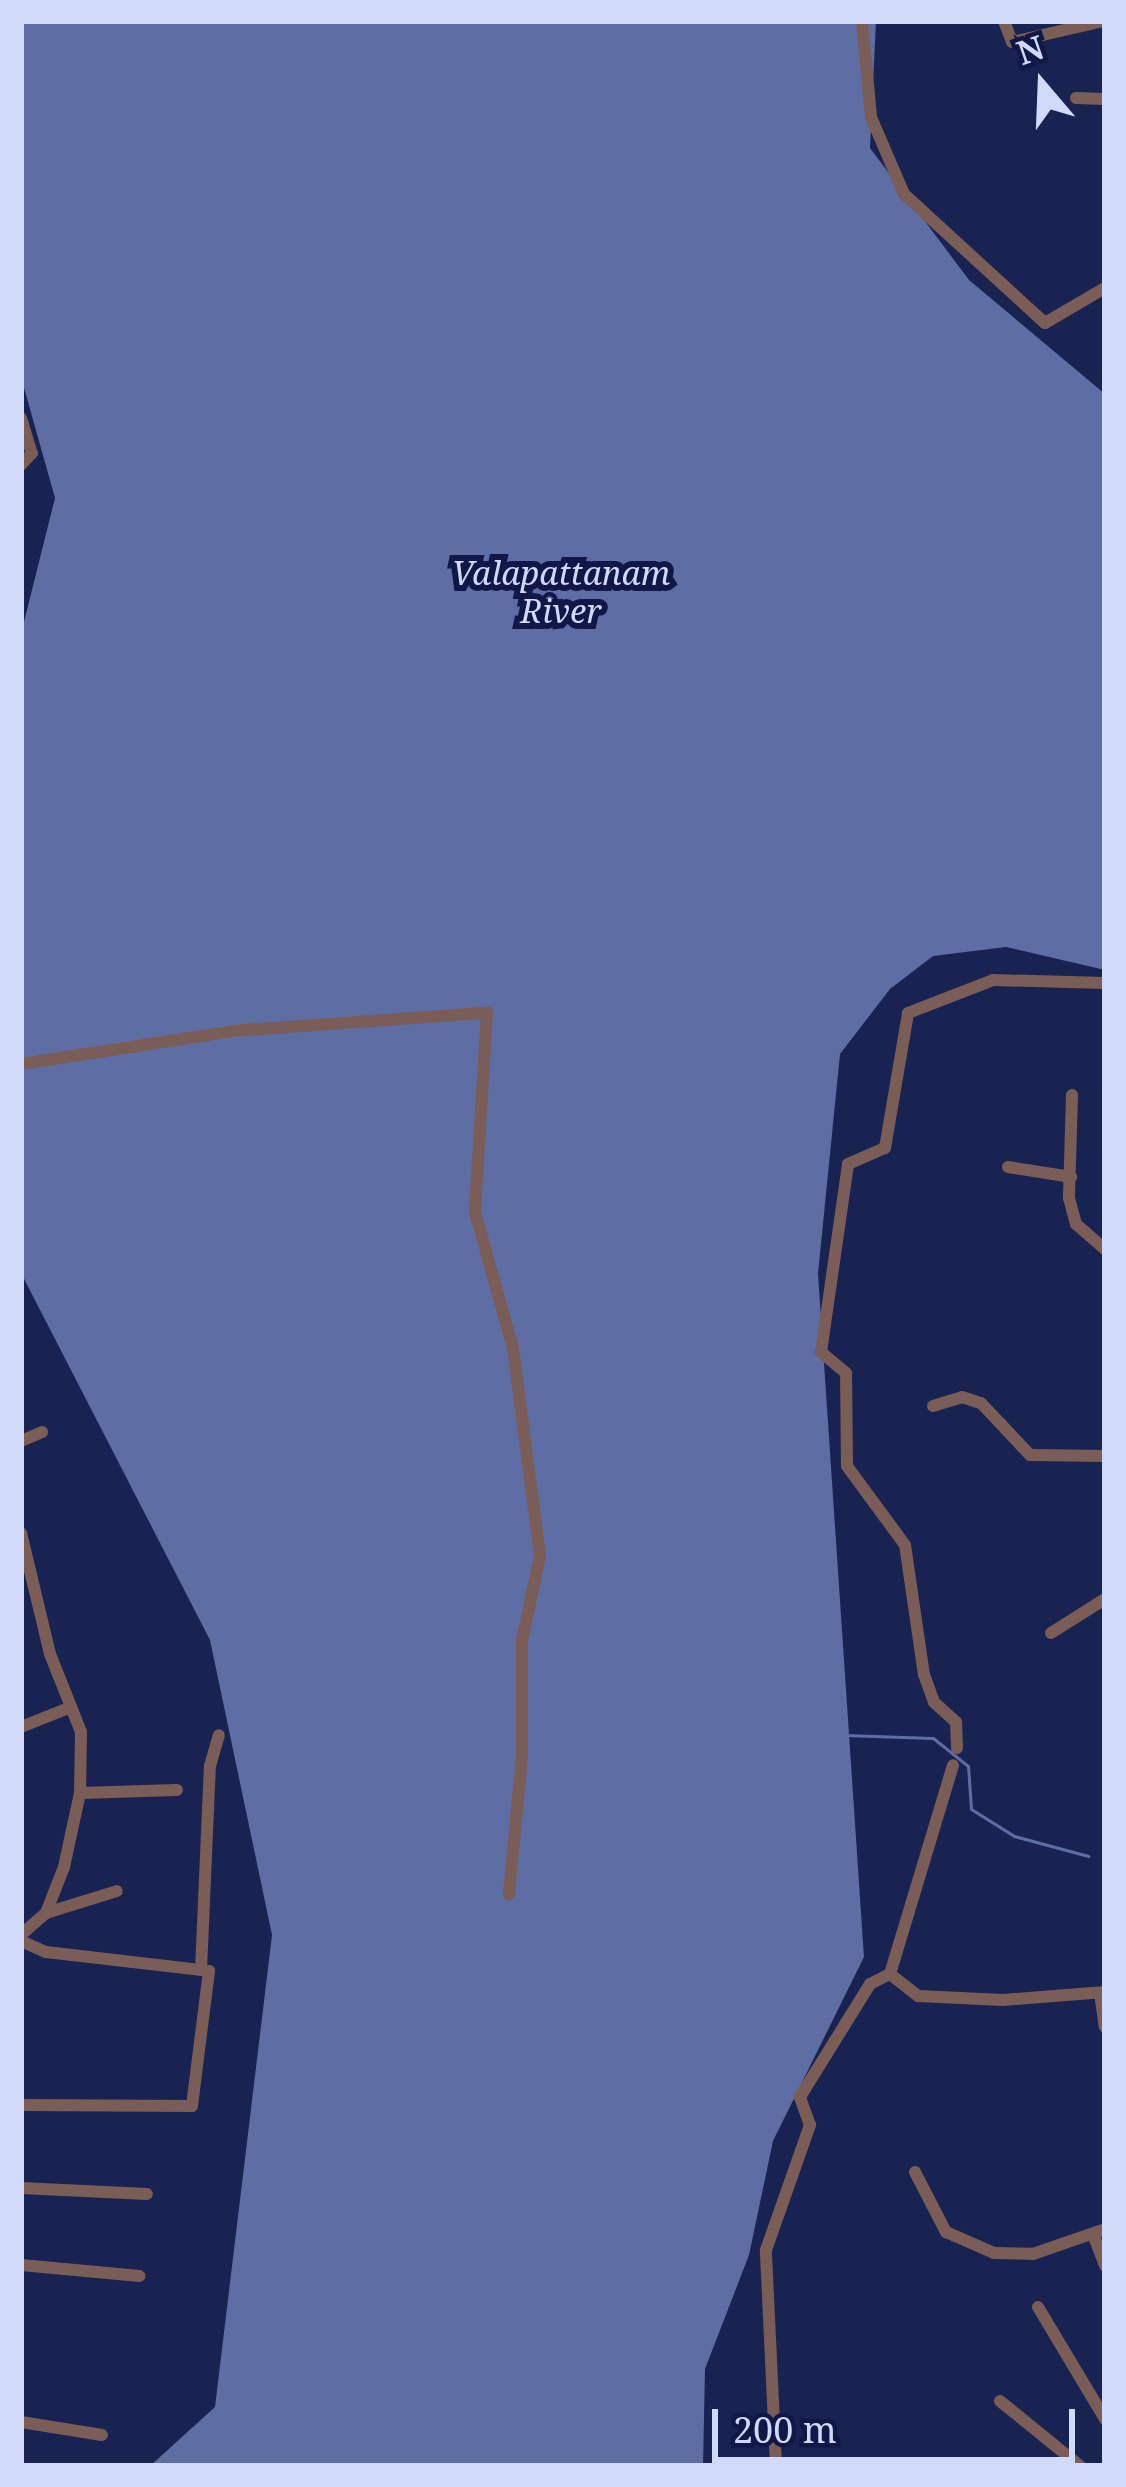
<!DOCTYPE html>
<html>
<head>
<meta charset="utf-8">
<style>
	body { margin:0 }
	#map { position:relative; width:1126px; height:2487px; overflow:hidden; background:#192352; font-family:"Noto Serif",serif }
	div>[style] { position:absolute }
	.water>* { inset:0; background:#5e6da4 }
	.stream>* { height:3px; margin:-1.5px; padding:0 1.5px; transform-origin:1.5px; border-radius:1.5px; background:#5e6da4 }
	.street>* { height:12px; margin:-6px; padding:0 6px; transform-origin:6px; border-radius:6px; background:#7a5d57 }
	span { translate:-50% -50%; white-space:nowrap; text-align:center; line-height:1.15; -webkit-text-stroke:12px #111847; paint-order:stroke }
	.water-label { font-size:33px; color:#d0dbfc; font-style:italic }
	.frame { position:absolute; inset:0; border:24px solid #d1dbf9; pointer-events:none }
	.north { position:absolute; left:982px; top:24px; width:120px; height:120px; -webkit-text-stroke:9px #111847; paint-order:stroke; rotate:341deg; font-size:33px; font-weight:700; line-height:48px; text-align:center; color:#d1dbf9 }
	.north::after { content:''; display:block; margin:auto; width:42px; height:54px; background:#d1dbf9; clip-path:polygon(50% 0,100% 100%,50% 72%,0 100%) }
	.scale { position:absolute; left:712px; top:2409px; width:363px; height:54px; box-sizing:border-box; border:6px solid #d1dbf9; border-top:0; padding-left:15px; font-size:36px; line-height:42px; white-space:nowrap; color:#d1dbf9; -webkit-text-stroke:9px #111847; paint-order:stroke }
</style>
</head>
<body>
<div id="map">
	<div class="water">
		<i style="clip-path:polygon(21px 21px,876px 21px,870px 148px,969px 280px,1105px 394px,1105px 970px,1006px 947px,933px 956px,890px 989px,840px 1054px,818px 1274px,864px 1957px,773px 2141px,749px 2255px,705px 2369px,703px 2466px,150px 2466px,215px 2407px,272px 1935px,210px 1640px,21px 1273px,21px 634px,55px 498px,21px 377px)"></i>
	</div>
	<div class="stream">
		<i style="left:844px;top:1735px;width:89px;rotate:1.9deg"></i>
		<i style="left:933px;top:1738px;width:45px;rotate:38.7deg"></i>
		<i style="left:968px;top:1766px;width:43px;rotate:86deg"></i>
		<i style="left:971px;top:1809px;width:51px;rotate:32.1deg"></i>
		<i style="left:1014px;top:1836px;width:77px;rotate:15.1deg"></i>
	</div>
	<div class="street">
		<i style="left:862px;top:21px;width:96px;rotate:84.6deg"></i>
		<i style="left:871px;top:117px;width:84px;rotate:66.8deg"></i>
		<i style="left:904px;top:194px;width:191px;rotate:42.5deg"></i>
		<i style="left:1045px;top:323px;width:69px;rotate:-30.3deg"></i>
		<i style="left:1004px;top:21px;width:22px;rotate:69deg"></i>
		<i style="left:1012px;top:42px;width:94px;rotate:-12.9deg"></i>
		<i style="left:1076px;top:98px;width:29px;rotate:2deg"></i>
		<i style="left:21px;top:418px;width:37px;rotate:73deg"></i>
		<i style="left:32px;top:453px;width:16px;rotate:133deg"></i>
		<i style="left:21px;top:1064px;width:215px;rotate:-8.8deg"></i>
		<i style="left:233px;top:1031px;width:255px;rotate:-4.1deg"></i>
		<i style="left:487px;top:1013px;width:199px;rotate:93.5deg"></i>
		<i style="left:475px;top:1212px;width:141px;rotate:74.4deg"></i>
		<i style="left:513px;top:1348px;width:210px;rotate:82.6deg"></i>
		<i style="left:540px;top:1556px;width:87px;rotate:102deg"></i>
		<i style="left:522px;top:1641px;width:115px;rotate:90deg"></i>
		<i style="left:522px;top:1756px;width:139px;rotate:95.4deg"></i>
		<i style="left:1072px;top:1095px;width:103px;rotate:91.7deg"></i>
		<i style="left:1069px;top:1198px;width:27px;rotate:75deg"></i>
		<i style="left:1076px;top:1224px;width:38px;rotate:41deg"></i>
		<i style="left:1008px;top:1167px;width:64px;rotate:9deg"></i>
		<i style="left:933px;top:1406px;width:30px;rotate:-17deg"></i>
		<i style="left:962px;top:1397px;width:20px;rotate:18deg"></i>
		<i style="left:981px;top:1403px;width:71px;rotate:46.7deg"></i>
		<i style="left:1030px;top:1455px;width:75px;rotate:0.8deg"></i>
		<i style="left:21px;top:1441px;width:23px;rotate:-23deg"></i>
		<i style="left:21px;top:1533px;width:124px;rotate:76.5deg"></i>
		<i style="left:50px;top:1654px;width:84px;rotate:68.3deg"></i>
		<i style="left:81px;top:1732px;width:61px;rotate:90.9deg"></i>
		<i style="left:80px;top:1793px;width:76px;rotate:102.2deg"></i>
		<i style="left:64px;top:1867px;width:49px;rotate:111.4deg"></i>
		<i style="left:46px;top:1913px;width:33px;rotate:139deg"></i>
		<i style="left:1051px;top:1633px;width:64px;rotate:-32.2deg"></i>
		<i style="left:21px;top:1727px;width:54px;rotate:-21.8deg"></i>
		<i style="left:957px;top:1748px;width:26px;rotate:-92deg"></i>
		<i style="left:956px;top:1722px;width:30px;rotate:-138deg"></i>
		<i style="left:934px;top:1702px;width:29px;rotate:-110deg"></i>
		<i style="left:924px;top:1675px;width:131px;rotate:-98.3deg"></i>
		<i style="left:905px;top:1545px;width:98px;rotate:-126.3deg"></i>
		<i style="left:847px;top:1466px;width:93px;rotate:-90.6deg"></i>
		<i style="left:846px;top:1373px;width:33px;rotate:-140deg"></i>
		<i style="left:821px;top:1352px;width:190px;rotate:-81.8deg"></i>
		<i style="left:848px;top:1164px;width:40px;rotate:-23.4deg"></i>
		<i style="left:885px;top:1148px;width:137px;rotate:-80.3deg"></i>
		<i style="left:908px;top:1013px;width:91px;rotate:-21.2deg"></i>
		<i style="left:993px;top:980px;width:112px;rotate:1.5deg"></i>
		<i style="left:80px;top:1793px;width:97px;rotate:-1.8deg"></i>
		<i style="left:46px;top:1913px;width:74px;rotate:-17.2deg"></i>
		<i style="left:21px;top:1941px;width:27px;rotate:24deg"></i>
		<i style="left:46px;top:1952px;width:164px;rotate:6.6deg"></i>
		<i style="left:209px;top:1971px;width:136px;rotate:97.2deg"></i>
		<i style="left:192px;top:2106px;width:171px;rotate:-179.7deg"></i>
		<i style="left:201px;top:1970px;width:204px;rotate:-87.5deg"></i>
		<i style="left:210px;top:1766px;width:32px;rotate:-74deg"></i>
		<i style="left:890px;top:1974px;width:36px;rotate:38deg"></i>
		<i style="left:918px;top:1996px;width:85px;rotate:2.7deg"></i>
		<i style="left:1003px;top:2000px;width:102px;rotate:-4.5deg"></i>
		<i style="left:1100px;top:1993px;width:34px;rotate:82deg"></i>
		<i style="left:915px;top:2172px;width:68px;rotate:62.7deg"></i>
		<i style="left:946px;top:2232px;width:52px;rotate:23.6deg"></i>
		<i style="left:994px;top:2253px;width:39px;rotate:1deg"></i>
		<i style="left:1033px;top:2254px;width:76px;rotate:-19.1deg"></i>
		<i style="left:21px;top:2188px;width:126px;rotate:2.7deg"></i>
		<i style="left:1093px;top:2234px;width:34px;rotate:69deg"></i>
		<i style="left:21px;top:2265px;width:119px;rotate:5.3deg"></i>
		<i style="left:1038px;top:2307px;width:131px;rotate:59.1deg"></i>
		<i style="left:1000px;top:2401px;width:103px;rotate:39.1deg"></i>
		<i style="left:21px;top:2422px;width:82px;rotate:9.1deg"></i>
		<i style="left:776px;top:2466px;width:216px;rotate:-92.7deg"></i>
		<i style="left:766px;top:2250px;width:133px;rotate:-70.6deg"></i>
		<i style="left:810px;top:2125px;width:30px;rotate:-110deg"></i>
		<i style="left:800px;top:2097px;width:133px;rotate:-58.2deg"></i>
		<i style="left:870px;top:1984px;width:22px;rotate:-27deg"></i>
		<i style="left:890px;top:1974px;width:218px;rotate:-73.2deg"></i>
	</div>
	<div class="water-label">
		<span style="left:561px;top:592px">Valapattanam<br>River</span>
	</div>
	<div class="frame"></div>
	<div class="north">N</div>
	<div class="scale">200 m</div>
</div>
</body>
</html>
